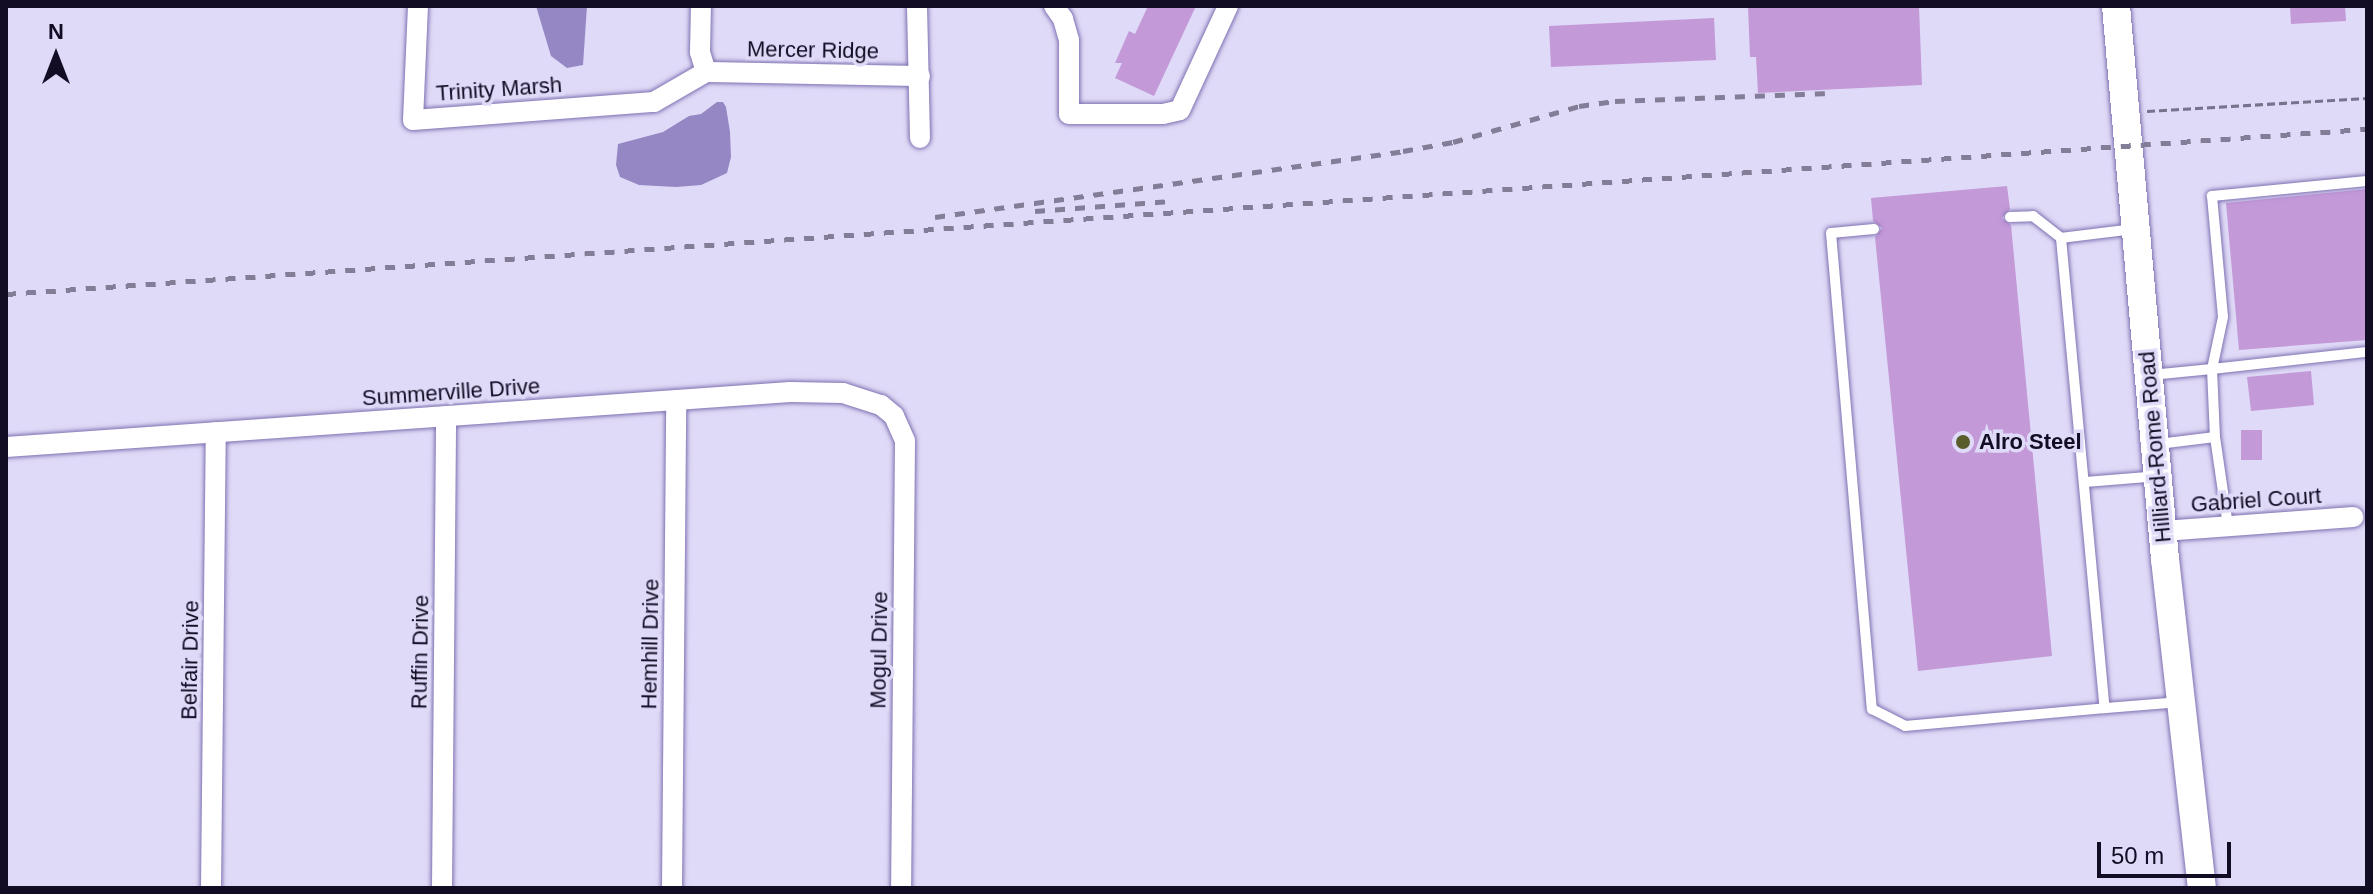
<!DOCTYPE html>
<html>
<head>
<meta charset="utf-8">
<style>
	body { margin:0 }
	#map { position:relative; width:2373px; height:894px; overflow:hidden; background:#dfdaf7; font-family:Arial,sans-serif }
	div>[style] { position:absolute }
	.water>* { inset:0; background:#9587c3 }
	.building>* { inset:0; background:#c399d8 }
	.path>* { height:3px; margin-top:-1.5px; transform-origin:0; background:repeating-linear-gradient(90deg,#78728d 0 8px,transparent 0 12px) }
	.roads { filter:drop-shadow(0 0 2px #8071b2) drop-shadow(0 0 2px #8071b2) }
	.service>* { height:10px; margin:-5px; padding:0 5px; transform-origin:5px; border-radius:5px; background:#fff }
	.minor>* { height:20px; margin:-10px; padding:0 10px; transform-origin:10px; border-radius:10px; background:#fff }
	.secondary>* { height:28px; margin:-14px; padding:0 14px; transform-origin:14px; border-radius:14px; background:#fff }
	.rail>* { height:5px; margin-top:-2.5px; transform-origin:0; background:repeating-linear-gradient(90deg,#837d98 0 10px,transparent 0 20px) }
	.dots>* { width:22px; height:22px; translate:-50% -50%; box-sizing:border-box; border:4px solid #dfdaf7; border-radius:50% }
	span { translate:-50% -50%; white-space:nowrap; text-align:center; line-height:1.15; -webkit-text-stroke:7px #dfdaf7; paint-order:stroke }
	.street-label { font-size:22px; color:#130c25 }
	.poi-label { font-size:22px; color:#130c25; font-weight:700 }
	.left { translate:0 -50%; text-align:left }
	.frame { position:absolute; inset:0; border:8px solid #130c25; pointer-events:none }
	.north { position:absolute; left:16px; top:16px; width:80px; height:80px; -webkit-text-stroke:6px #dfdaf7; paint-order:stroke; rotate:0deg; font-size:22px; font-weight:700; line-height:32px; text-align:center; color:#130c25 }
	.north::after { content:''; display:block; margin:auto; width:28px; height:36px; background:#130c25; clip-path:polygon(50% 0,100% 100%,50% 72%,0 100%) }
	.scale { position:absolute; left:2097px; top:842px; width:134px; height:36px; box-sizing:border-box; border:4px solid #130c25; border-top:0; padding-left:10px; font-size:24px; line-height:28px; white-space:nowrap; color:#130c25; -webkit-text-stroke:6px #dfdaf7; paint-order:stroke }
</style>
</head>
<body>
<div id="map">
	<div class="water">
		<i style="clip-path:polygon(536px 6px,587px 6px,583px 65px,567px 68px,551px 56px)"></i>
		<i style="clip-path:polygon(717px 102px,723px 102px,726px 107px,730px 132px,731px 157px,727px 173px,701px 185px,676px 187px,639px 185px,620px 177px,616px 165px,618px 144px,663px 132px,689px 116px,701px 114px)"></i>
	</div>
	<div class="building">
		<i style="clip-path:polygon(1148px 6px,1196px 6px,1154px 96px,1115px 78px,1122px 63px,1115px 63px,1129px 31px,1135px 34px)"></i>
		<i style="clip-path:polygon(1748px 6px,1919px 6px,1922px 85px,1758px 93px,1756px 57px,1750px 57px)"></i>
		<i style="clip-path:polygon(2290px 6px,2345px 6px,2346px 21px,2291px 24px)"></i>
		<i style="clip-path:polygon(1714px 18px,1716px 60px,1551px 67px,1549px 26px)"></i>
		<i style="clip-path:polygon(2007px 186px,2010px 209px,2002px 218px,2011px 225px,2052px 656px,1918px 671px,1875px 237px,1882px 228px,1873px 221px,1871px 198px)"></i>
		<i style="clip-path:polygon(2367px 189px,2367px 340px,2239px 350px,2226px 203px)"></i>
		<i style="clip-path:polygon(2311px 371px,2314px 405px,2251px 411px,2247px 377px)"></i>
		<i style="clip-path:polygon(2241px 430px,2262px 430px,2262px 460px,2241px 460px)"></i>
	</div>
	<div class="path">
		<i style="left:2147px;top:111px;width:220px;rotate:-3.4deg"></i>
	</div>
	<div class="roads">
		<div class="service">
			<i style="left:2367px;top:181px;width:156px;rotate:174.5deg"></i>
			<i style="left:2212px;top:196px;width:121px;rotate:84.8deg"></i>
			<i style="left:2223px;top:317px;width:53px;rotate:101.9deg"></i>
			<i style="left:2212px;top:369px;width:156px;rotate:-6.3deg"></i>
			<i style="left:2010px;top:217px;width:23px;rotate:-2deg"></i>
			<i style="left:2033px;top:216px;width:36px;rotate:38deg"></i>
			<i style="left:1874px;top:229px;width:43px;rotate:174.7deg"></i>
			<i style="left:1831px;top:233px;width:478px;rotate:85.1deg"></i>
			<i style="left:1872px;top:709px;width:37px;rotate:27deg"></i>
			<i style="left:1905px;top:726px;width:201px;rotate:-5.1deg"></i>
			<i style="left:2134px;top:229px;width:74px;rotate:173deg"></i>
			<i style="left:2061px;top:238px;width:472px;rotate:84.7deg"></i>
			<i style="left:2105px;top:708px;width:74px;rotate:-4.6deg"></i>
			<i style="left:2151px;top:375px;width:61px;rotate:-5.6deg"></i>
			<i style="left:2212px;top:369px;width:68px;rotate:87.5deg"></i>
			<i style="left:2215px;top:437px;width:57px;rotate:173deg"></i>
			<i style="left:2215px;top:437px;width:90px;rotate:81.7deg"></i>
			<i style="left:2084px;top:482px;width:74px;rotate:-4.6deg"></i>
		</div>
		<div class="minor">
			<i style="left:418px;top:6px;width:114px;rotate:92.5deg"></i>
			<i style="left:413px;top:120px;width:242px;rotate:-4.3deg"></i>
			<i style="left:654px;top:102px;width:60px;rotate:-30deg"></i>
			<i style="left:706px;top:72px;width:21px;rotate:-107deg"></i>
			<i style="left:700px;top:52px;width:46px;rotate:-88.8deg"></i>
			<i style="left:917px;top:6px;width:132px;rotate:88.7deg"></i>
			<i style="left:1054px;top:6px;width:16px;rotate:55deg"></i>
			<i style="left:1063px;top:19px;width:22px;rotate:74deg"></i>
			<i style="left:1069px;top:40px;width:74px;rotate:90deg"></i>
			<i style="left:1069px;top:114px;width:94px"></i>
			<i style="left:1163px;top:114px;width:17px;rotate:-13deg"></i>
			<i style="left:1180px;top:110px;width:115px;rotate:-65.2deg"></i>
			<i style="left:706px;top:72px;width:214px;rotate:1.1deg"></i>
			<i style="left:6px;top:447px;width:786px;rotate:-4.01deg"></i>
			<i style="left:790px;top:392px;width:53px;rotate:1.1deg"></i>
			<i style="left:843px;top:393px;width:40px;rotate:18deg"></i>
			<i style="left:881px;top:405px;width:17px;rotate:40deg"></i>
			<i style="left:894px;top:416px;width:27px;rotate:66deg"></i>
			<i style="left:905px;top:441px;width:447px;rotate:90.5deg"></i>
			<i style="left:2163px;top:531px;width:191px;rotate:-4.2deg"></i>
			<i style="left:211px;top:888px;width:456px;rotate:-89.4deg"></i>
			<i style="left:442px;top:888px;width:472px;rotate:-89.5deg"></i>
			<i style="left:672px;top:888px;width:488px;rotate:-89.5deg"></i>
		</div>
		<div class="secondary">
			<i style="left:2116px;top:6px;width:555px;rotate:84.94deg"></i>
			<i style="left:2165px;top:559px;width:331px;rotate:83.6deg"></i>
		</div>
	</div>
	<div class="rail">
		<i style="left:1035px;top:211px;width:136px;rotate:-4.2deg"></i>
		<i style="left:935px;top:217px;width:473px;rotate:-8deg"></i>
		<i style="left:1403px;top:151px;width:51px;rotate:-10.2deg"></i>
		<i style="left:1453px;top:142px;width:131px;rotate:-15.9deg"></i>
		<i style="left:1579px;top:106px;width:36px;rotate:-8deg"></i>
		<i style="left:1615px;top:101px;width:215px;rotate:-2.1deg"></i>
		<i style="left:6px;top:294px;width:2367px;rotate:-4deg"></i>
	</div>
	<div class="dots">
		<i style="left:1963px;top:442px;background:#585d2b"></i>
	</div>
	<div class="street-label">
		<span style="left:813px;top:50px;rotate:1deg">Mercer Ridge</span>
		<span style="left:499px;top:89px;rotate:-4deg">Trinity Marsh</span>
		<span style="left:451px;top:392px;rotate:-4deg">Summerville Drive</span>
		<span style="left:2155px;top:447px;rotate:-95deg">Hilliard-Rome Road</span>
		<span style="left:2256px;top:500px;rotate:-4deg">Gabriel Court</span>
		<span style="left:650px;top:644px;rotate:-89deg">Hemhill Drive</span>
		<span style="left:879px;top:650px;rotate:-89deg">Mogul Drive</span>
		<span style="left:420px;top:652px;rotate:-89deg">Ruffin Drive</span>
		<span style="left:190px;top:660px;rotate:-89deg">Belfair Drive</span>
	</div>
	<div class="poi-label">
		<span class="left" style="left:1979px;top:442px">Alro Steel</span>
	</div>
	<div class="frame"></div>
	<div class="north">N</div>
	<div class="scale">50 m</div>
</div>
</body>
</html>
